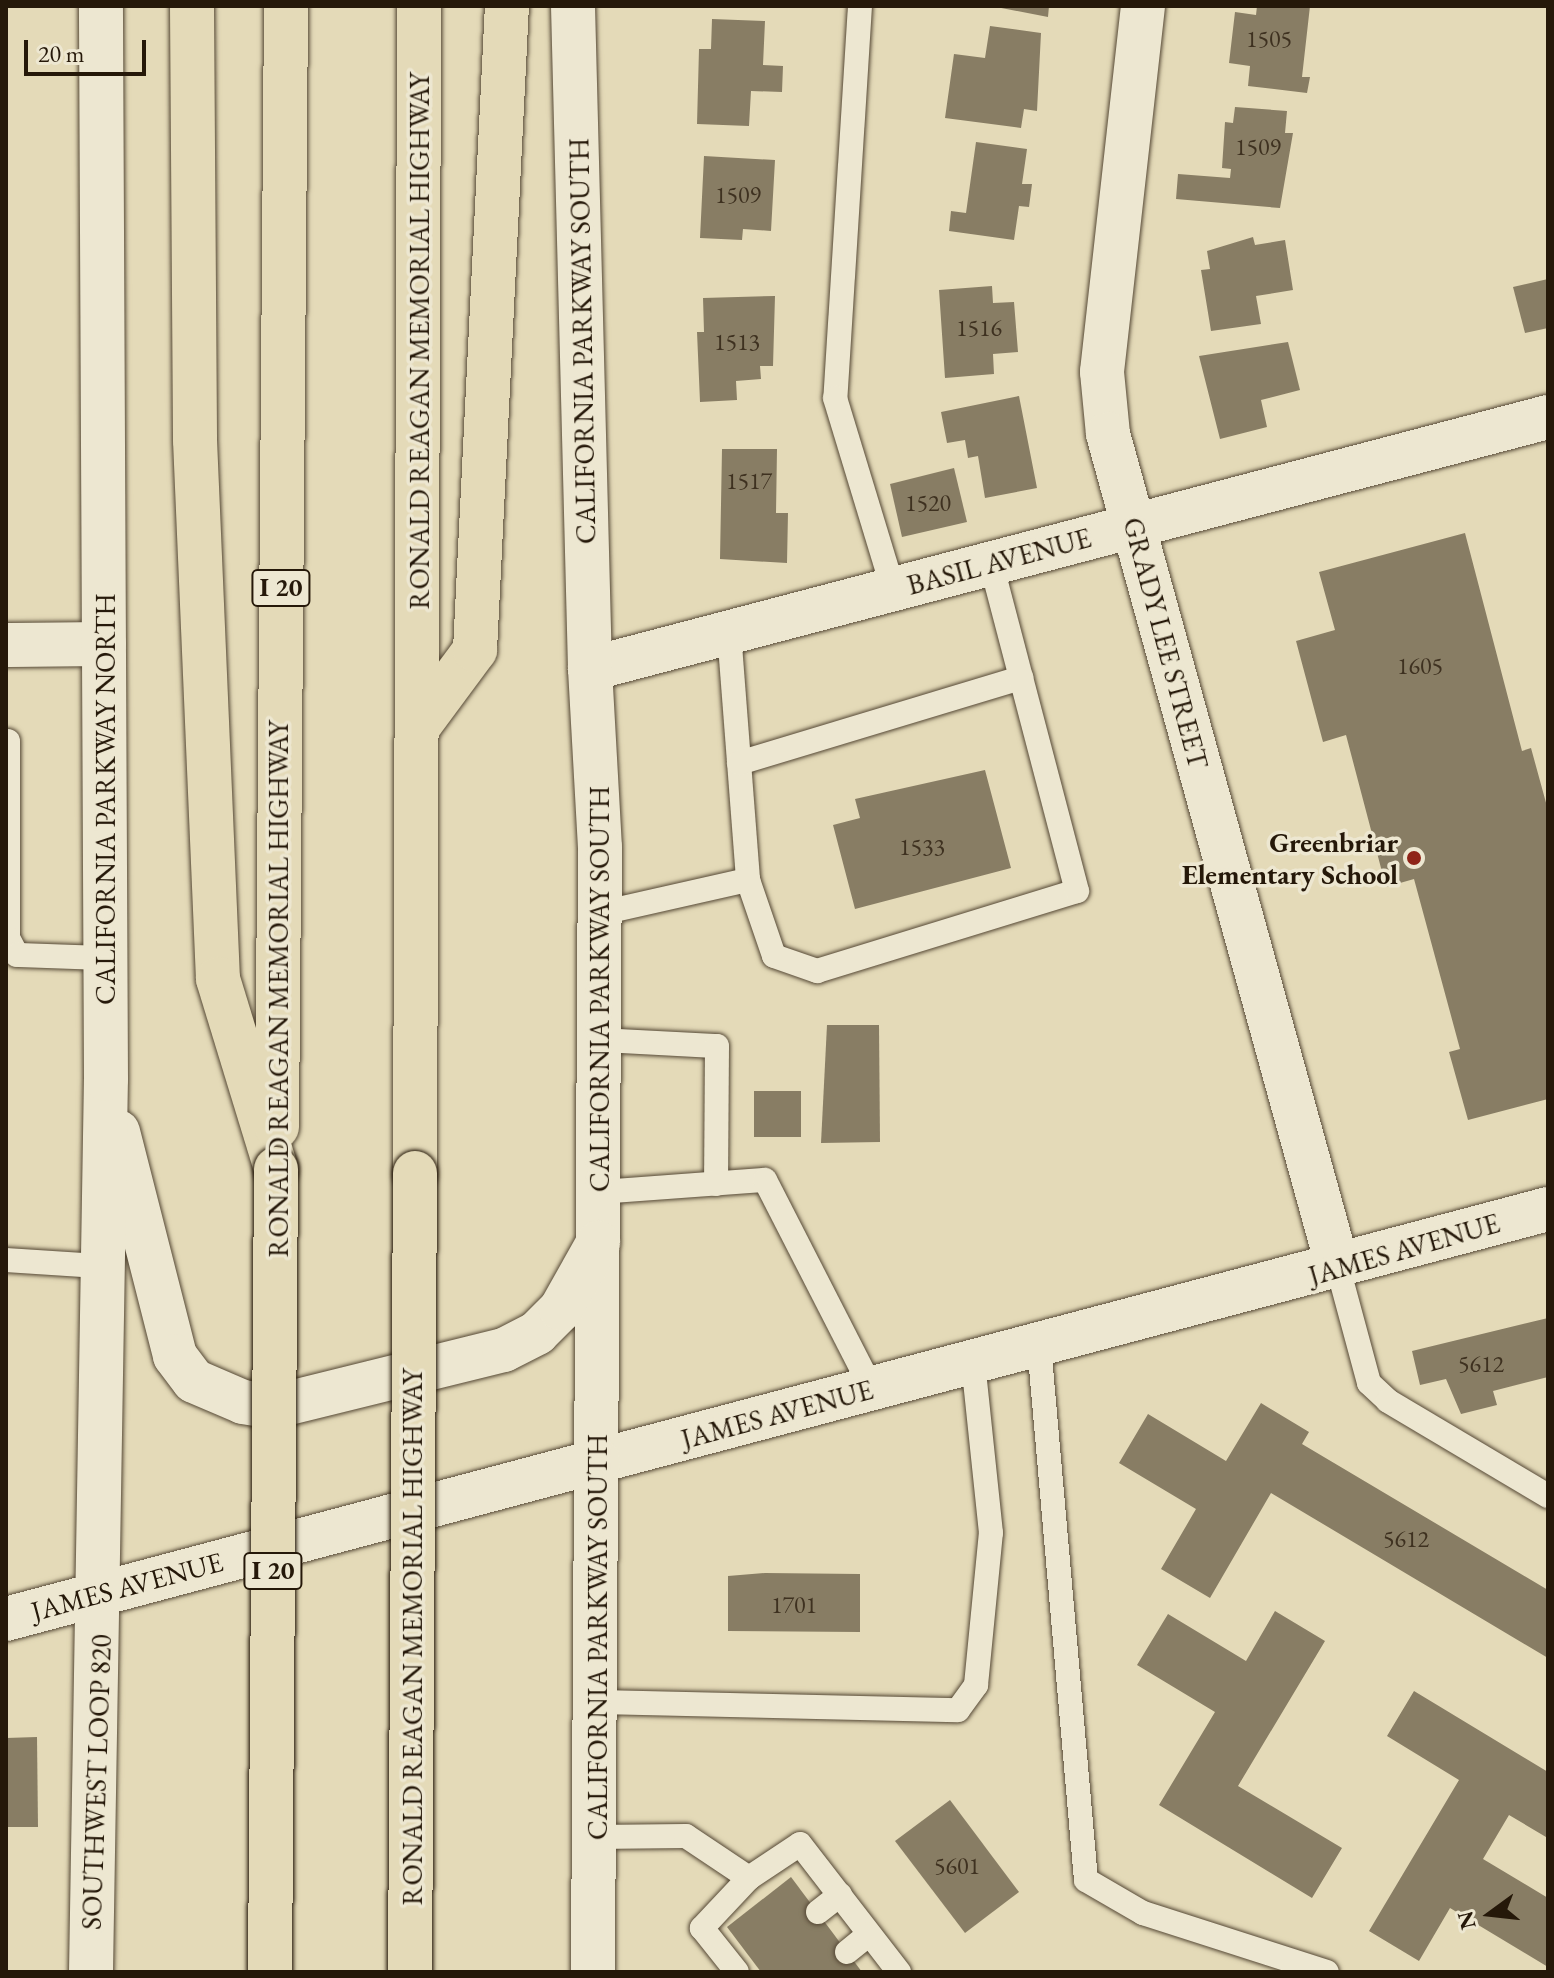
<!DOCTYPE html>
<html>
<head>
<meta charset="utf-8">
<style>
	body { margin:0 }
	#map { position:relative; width:1554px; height:1978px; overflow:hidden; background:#e4dab8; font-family:"EB Garamond",serif }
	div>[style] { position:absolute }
	.building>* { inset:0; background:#887d64 }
	.roads { filter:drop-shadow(0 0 2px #554835) drop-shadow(0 0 2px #554835) }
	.service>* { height:24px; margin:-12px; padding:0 12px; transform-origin:12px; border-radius:12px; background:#ede7d1 }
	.minor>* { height:44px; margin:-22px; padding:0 22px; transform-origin:22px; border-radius:22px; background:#ede7d1 }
	.tertiary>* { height:44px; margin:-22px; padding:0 22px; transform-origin:22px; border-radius:22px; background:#ede7d1 }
	.secondary>* { height:44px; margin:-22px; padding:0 22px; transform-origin:22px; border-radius:22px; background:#ede7d1 }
	.motorway>* { height:44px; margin:-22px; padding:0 22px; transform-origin:22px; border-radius:22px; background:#e4dab8 }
	.bridges { filter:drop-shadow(0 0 2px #251809) drop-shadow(0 0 2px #251809) }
	.motorway-bridge>* { height:44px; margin:-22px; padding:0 22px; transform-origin:22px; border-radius:22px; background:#e4dab8 }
	.dots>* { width:22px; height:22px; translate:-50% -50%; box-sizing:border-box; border:4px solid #ede7d1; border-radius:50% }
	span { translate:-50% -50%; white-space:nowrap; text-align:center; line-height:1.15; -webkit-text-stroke:7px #ede7d1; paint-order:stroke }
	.number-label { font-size:24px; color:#3e3120 }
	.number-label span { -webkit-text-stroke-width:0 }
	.shield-label span { padding:2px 6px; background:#ede7d1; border:2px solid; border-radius:6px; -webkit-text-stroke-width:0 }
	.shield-label { font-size:26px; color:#251809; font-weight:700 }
	.street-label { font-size:28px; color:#251809 }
	.poi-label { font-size:28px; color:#251809; font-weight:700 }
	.right { translate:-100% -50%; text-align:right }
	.frame { position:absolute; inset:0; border:8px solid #251809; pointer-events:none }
	.north { position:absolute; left:1450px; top:1874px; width:80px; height:80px; -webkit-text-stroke:6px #ede7d1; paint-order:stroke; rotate:255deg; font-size:22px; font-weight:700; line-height:32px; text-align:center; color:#251809 }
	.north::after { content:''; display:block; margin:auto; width:28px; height:36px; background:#251809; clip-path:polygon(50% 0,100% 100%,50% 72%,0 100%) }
	.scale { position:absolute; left:24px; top:40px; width:122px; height:36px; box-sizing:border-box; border:4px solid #251809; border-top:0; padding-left:10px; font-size:24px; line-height:28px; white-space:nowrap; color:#251809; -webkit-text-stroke:6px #ede7d1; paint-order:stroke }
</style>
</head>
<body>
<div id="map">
	<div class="building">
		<i style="clip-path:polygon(991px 6px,1049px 6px,1048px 17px)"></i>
		<i style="clip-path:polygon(1257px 6px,1310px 6px,1302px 77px,1310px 77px,1307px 93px,1248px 86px,1250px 66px,1229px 63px,1235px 12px,1256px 15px)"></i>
		<i style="clip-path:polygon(712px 19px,765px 21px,763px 65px,783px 66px,782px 92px,751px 91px,749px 126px,697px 124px,699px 49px,711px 49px)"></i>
		<i style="clip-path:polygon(990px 26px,1041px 33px,1037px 111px,1024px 109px,1021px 128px,945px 118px,954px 54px,985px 58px)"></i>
		<i style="clip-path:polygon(1235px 107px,1287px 111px,1285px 133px,1293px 133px,1280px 208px,1176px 199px,1178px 174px,1230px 178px,1231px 169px,1222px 168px,1225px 122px,1233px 123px)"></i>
		<i style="clip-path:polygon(976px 142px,1027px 149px,1022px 184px,1032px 184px,1029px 207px,1019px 206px,1014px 240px,949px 231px,951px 211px,966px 213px)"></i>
		<i style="clip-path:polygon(704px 156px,775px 160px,771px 231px,743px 229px,742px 240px,700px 238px)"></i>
		<i style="clip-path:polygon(1253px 237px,1255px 245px,1285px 240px,1293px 290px,1256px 296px,1261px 324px,1211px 331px,1201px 270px,1210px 269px,1207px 251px)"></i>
		<i style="clip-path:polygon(1548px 279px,1548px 328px,1525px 333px,1513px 287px)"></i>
		<i style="clip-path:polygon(992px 286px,993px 303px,1014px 302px,1018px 352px,993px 354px,994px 374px,945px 378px,939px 290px)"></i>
		<i style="clip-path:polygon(775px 296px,773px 366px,760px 366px,761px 379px,736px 381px,737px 400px,700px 402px,697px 332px,704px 332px,703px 298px)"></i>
		<i style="clip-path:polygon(1288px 342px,1300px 390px,1261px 400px,1267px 427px,1220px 439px,1199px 356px)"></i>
		<i style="clip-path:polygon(1019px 396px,1037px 488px,985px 498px,978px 456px,968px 458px,965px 440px,947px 443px,941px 412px)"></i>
		<i style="clip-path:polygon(722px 449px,777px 449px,776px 513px,788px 513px,787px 563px,720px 559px)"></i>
		<i style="clip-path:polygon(954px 468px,967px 522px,902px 537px,890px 484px)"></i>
		<i style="clip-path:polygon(1465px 533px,1522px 751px,1531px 748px,1548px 810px,1548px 1099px,1468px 1120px,1449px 1052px,1460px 1049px,1414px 879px,1386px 887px,1346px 735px,1323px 742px,1296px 641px,1335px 630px,1319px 572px)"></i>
		<i style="clip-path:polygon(985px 770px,1011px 868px,855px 909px,833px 825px,860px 818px,855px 799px)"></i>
		<i style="clip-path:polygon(827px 1025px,879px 1025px,880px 1142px,821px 1143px)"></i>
		<i style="clip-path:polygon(754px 1091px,801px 1091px,801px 1137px,754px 1137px)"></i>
		<i style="clip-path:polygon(1548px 1318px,1548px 1377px,1493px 1391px,1497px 1405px,1461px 1414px,1446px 1379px,1420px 1385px,1412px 1351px)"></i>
		<i style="clip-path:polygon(1261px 1403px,1309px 1432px,1302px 1444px,1548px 1590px,1548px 1658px,1271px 1493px,1210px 1598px,1161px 1569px,1196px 1509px,1119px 1463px,1148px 1414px,1226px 1461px)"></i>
		<i style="clip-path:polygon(765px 1573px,860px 1574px,860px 1632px,728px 1631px,728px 1576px)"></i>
		<i style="clip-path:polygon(1275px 1611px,1325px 1641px,1238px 1786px,1342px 1848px,1312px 1898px,1159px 1805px,1215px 1712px,1137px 1665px,1168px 1614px,1246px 1661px)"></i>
		<i style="clip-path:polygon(1414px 1691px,1548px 1772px,1546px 1837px,1509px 1815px,1483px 1859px,1548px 1898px,1548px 1967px,1450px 1908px,1419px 1961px,1369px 1931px,1459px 1780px,1387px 1736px)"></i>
		<i style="clip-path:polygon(37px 1737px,38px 1827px,6px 1827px,6px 1738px)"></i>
		<i style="clip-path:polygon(950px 1800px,1019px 1892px,965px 1933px,895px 1841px)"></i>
		<i style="clip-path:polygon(791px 1877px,862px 1972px,761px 1972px,727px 1927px)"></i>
	</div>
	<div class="roads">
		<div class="service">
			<i style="left:860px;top:6px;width:393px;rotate:93.6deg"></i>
			<i style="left:835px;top:398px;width:200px;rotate:73.1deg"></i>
			<i style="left:729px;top:632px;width:249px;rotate:85.6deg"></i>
			<i style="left:8px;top:741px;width:197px;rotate:90deg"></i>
			<i style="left:8px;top:938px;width:19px;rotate:62deg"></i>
			<i style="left:17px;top:955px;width:88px;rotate:2deg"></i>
			<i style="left:739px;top:763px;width:295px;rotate:-16.8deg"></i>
			<i style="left:601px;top:913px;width:151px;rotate:-12.7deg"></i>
			<i style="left:748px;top:880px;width:80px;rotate:71.1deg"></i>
			<i style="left:774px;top:956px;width:46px;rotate:19.2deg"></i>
			<i style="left:817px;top:971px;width:272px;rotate:-17.1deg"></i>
			<i style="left:1077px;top:891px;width:339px;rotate:-104.7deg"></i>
			<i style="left:601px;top:1040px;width:116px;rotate:3deg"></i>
			<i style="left:717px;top:1046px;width:138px;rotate:90.4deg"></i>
			<i style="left:600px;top:1192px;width:165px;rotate:-4.2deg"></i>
			<i style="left:765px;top:1180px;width:235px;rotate:62.9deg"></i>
			<i style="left:6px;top:1260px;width:92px;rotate:3.7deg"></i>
			<i style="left:1338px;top:1268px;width:119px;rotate:74.9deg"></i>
			<i style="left:1369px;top:1383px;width:26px;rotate:43deg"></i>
			<i style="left:1388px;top:1401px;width:186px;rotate:30.7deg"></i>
			<i style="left:1039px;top:1345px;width:537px;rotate:84.98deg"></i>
			<i style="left:1086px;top:1880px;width:66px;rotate:30.1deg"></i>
			<i style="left:1143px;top:1913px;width:193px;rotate:17.8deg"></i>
			<i style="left:599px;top:1702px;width:359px;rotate:1.3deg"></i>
			<i style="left:958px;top:1710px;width:31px;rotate:-54deg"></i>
			<i style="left:976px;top:1685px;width:153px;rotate:-84.4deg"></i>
			<i style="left:991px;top:1533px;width:172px;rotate:-96deg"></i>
			<i style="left:595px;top:1837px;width:91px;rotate:-0.6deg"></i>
			<i style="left:686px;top:1836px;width:76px;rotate:33.7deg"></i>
			<i style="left:749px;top:1878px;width:69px;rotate:133.2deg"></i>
			<i style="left:702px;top:1928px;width:56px;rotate:51.5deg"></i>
			<i style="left:749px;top:1878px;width:61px;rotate:-33.7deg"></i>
			<i style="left:800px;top:1844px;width:162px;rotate:52.3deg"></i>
			<i style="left:818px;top:1912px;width:28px;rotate:-38deg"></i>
			<i style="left:847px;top:1952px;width:28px;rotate:-39deg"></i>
		</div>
		<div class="minor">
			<i style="left:1143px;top:6px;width:368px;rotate:96.4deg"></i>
			<i style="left:1102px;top:372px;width:62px;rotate:84.5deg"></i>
			<i style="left:1108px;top:434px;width:865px;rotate:74.58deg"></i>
			<i style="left:6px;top:645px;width:98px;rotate:-0.6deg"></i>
			<i style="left:590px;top:669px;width:991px;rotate:-14.74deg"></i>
		</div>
		<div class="tertiary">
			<i style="left:598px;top:1461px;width:983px;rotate:-14.86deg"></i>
		</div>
		<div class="secondary">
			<i style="left:573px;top:6px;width:663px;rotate:88.53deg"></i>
			<i style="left:590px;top:669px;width:178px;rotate:86.8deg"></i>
			<i style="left:600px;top:847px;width:1125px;rotate:90.36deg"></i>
			<i style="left:118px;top:1132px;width:231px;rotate:75.7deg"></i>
			<i style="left:175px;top:1356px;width:31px;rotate:53deg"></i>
			<i style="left:194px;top:1381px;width:53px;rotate:23.2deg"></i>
			<i style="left:243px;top:1402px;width:30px;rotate:9deg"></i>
			<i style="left:273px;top:1407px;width:238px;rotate:-13.9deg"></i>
			<i style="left:504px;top:1350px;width:37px;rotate:-27deg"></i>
			<i style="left:537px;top:1333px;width:34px;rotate:-45deg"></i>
			<i style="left:561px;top:1309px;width:76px;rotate:-60.7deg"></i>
			<i style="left:6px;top:1619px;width:613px;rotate:-14.94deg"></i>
			<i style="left:91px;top:1972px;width:893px;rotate:-89.04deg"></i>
			<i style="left:106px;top:1079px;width:1073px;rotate:-90.27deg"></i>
		</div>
		<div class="motorway">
			<i style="left:192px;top:6px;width:434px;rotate:89.6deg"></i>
			<i style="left:195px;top:440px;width:539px;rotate:87.56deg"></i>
			<i style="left:218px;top:979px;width:199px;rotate:73deg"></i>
			<i style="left:418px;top:727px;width:96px;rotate:-53.5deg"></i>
			<i style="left:475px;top:650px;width:645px;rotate:-87.16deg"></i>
			<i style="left:277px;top:1127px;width:1121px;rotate:-89.54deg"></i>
			<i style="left:415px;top:1173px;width:1167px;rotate:-89.8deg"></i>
		</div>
	</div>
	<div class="bridges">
		<div class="motorway-bridge">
			<i style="left:270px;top:1972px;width:803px;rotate:-89.57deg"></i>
			<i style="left:410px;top:1972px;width:799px;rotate:-89.64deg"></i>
		</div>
	</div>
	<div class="dots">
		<i style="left:1414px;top:858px;background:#8f2418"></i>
	</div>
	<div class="number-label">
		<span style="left:1269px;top:39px">1505</span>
		<span style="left:1258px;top:147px">1509</span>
		<span style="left:738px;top:195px">1509</span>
		<span style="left:979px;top:328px">1516</span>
		<span style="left:737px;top:342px">1513</span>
		<span style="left:749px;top:481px">1517</span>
		<span style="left:928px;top:503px">1520</span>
		<span style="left:1420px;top:666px">1605</span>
		<span style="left:922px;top:847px">1533</span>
		<span style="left:1481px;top:1364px">5612</span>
		<span style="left:1406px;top:1539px">5612</span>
		<span style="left:794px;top:1605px">1701</span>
		<span style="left:957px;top:1866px">5601</span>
	</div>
	<div class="shield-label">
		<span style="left:281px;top:588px">I 20</span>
		<span style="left:273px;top:1571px">I 20</span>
	</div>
	<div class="street-label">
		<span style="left:419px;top:341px;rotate:-90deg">RONALD REAGAN MEMORIAL HIGHWAY</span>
		<span style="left:582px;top:341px;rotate:-91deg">CALIFORNIA PARKWAY SOUTH</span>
		<span style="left:999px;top:561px;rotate:-15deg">BASIL AVENUE</span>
		<span style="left:1166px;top:643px;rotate:75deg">GRADY LEE STREET</span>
		<span style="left:105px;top:799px;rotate:-90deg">CALIFORNIA PARKWAY NORTH</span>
		<span style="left:278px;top:989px;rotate:-90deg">RONALD REAGAN MEMORIAL HIGHWAY</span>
		<span style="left:599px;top:989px;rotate:-90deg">CALIFORNIA PARKWAY SOUTH</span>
		<span style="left:1404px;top:1249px;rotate:-16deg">JAMES AVENUE</span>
		<span style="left:777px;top:1414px;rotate:-15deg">JAMES AVENUE</span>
		<span style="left:127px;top:1586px;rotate:-15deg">JAMES AVENUE</span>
		<span style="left:412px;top:1637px;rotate:-90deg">RONALD REAGAN MEMORIAL HIGHWAY</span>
		<span style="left:597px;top:1637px;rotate:-90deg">CALIFORNIA PARKWAY SOUTH</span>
		<span style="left:96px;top:1782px;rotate:-88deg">SOUTHWEST LOOP 820</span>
	</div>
	<div class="poi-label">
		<span class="right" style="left:1398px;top:858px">Greenbriar<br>Elementary School</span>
	</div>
	<div class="frame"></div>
	<div class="north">N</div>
	<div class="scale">20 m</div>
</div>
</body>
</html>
